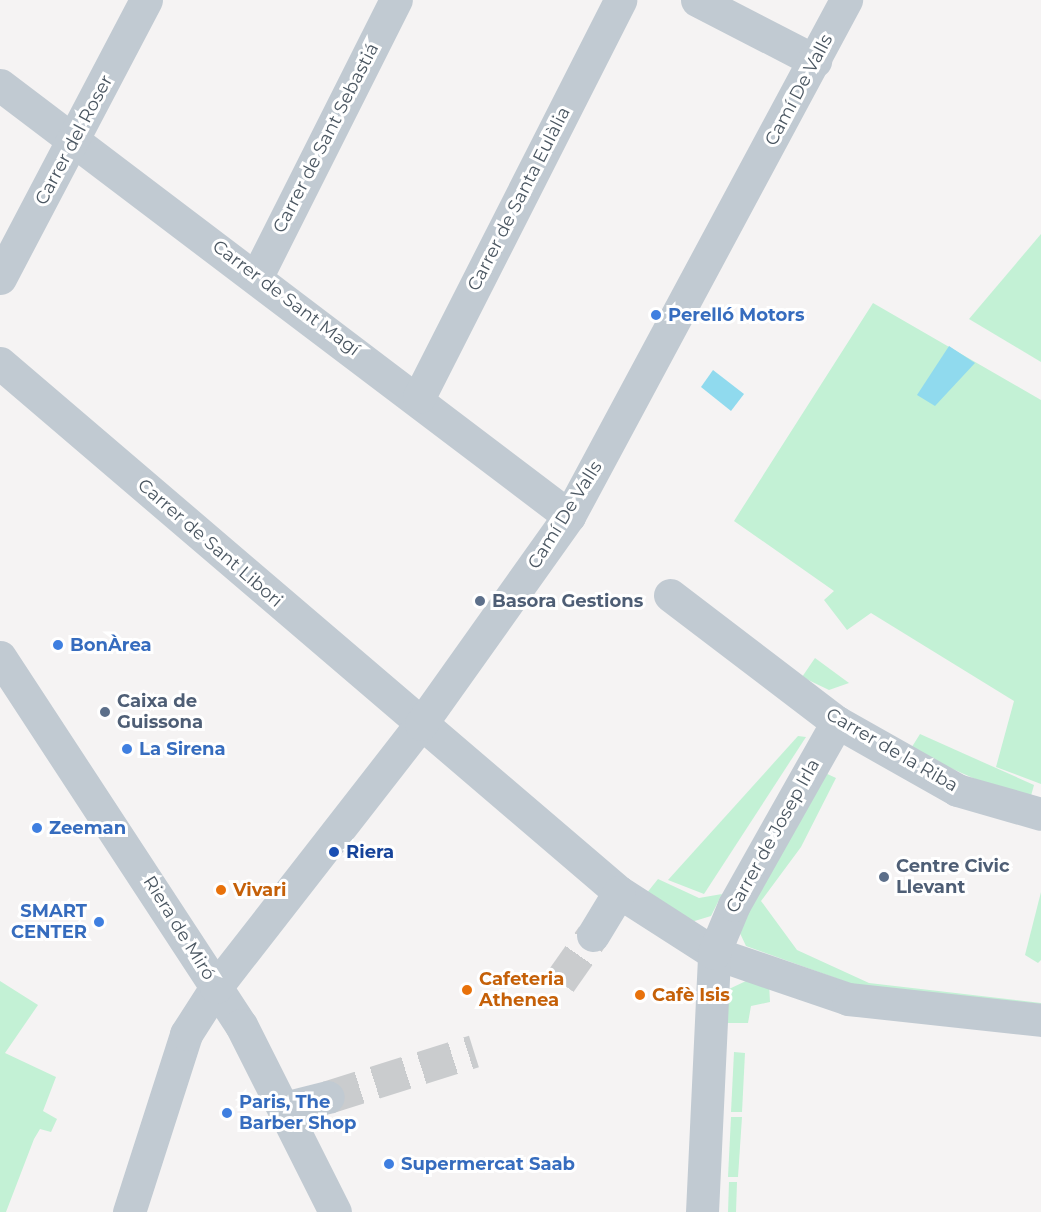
<!DOCTYPE html>
<html>
<head>
<meta charset="utf-8">
<style>
	body { margin:0 }
	#map { position:relative; width:1041px; height:1212px; overflow:hidden; background:#f5f3f3; font-family:Montserrat,sans-serif }
	div>[style] { position:absolute }
	.green>* { inset:0; background:#c3f1d5 }
	.water>* { inset:0; background:#90daee }
	.minor-tunnel>* { height:33px; margin-top:-16.5px; transform-origin:0; background:repeating-linear-gradient(90deg,#caccce 0 33px,transparent 0 49px) }
	.minor>* { height:33px; margin:-16.5px; padding:0 16.5px; transform-origin:16.5px; border-radius:16.5px; background:#c1cad2 }
	.dots>* { width:16px; height:16px; translate:-50% -50%; box-sizing:border-box; border:3px solid #fff; border-radius:50% }
	span { translate:-50% -50%; white-space:nowrap; text-align:center; line-height:1.15; -webkit-text-stroke:6px #fff; paint-order:stroke }
	.street-label { font-size:18px; color:#4a5661 }
	.shop-label { font-size:18px; color:#366cbe; font-weight:700 }
	.left { translate:0 -50%; text-align:left }
	.right { translate:-100% -50%; text-align:right }
	.service-label { font-size:18px; color:#4e5e75; font-weight:700 }
	.transit-label { font-size:18px; color:#164399; font-weight:700 }
	.food-label { font-size:18px; color:#c56008; font-weight:700 }
</style>
</head>
<body>
<div id="map">
	<div class="green">
		<i style="clip-path:polygon(1041px 234px,1041px 362px,969px 319px)"></i>
		<i style="clip-path:polygon(873px 303px,1041px 400px,1041px 784px,996px 767px,1014px 701px,871px 613px,847px 630px,824px 600px,834px 591px,734px 521px)"></i>
		<i style="clip-path:polygon(815px 658px,849px 683px,829px 690px,802px 677px)"></i>
		<i style="clip-path:polygon(920px 734px,1034px 785px,1029px 803px,910px 750px)"></i>
		<i style="clip-path:polygon(798px 736px,806px 737px,704px 894px,668px 880px)"></i>
		<i style="clip-path:polygon(823px 772px,836px 778px,801px 847px,761px 901px,797px 950px,869px 983px,1041px 1003px,1041px 1010px,866px 989px,746px 946px,738px 929px)"></i>
		<i style="clip-path:polygon(658px 879px,699px 898px,722px 894px,711px 916px,688px 923px,642px 899px)"></i>
		<i style="clip-path:polygon(1041px 892px,1041px 960px,1038px 963px,1025px 955px)"></i>
		<i style="clip-path:polygon(0 981px,38px 1005px,5px 1053px,56px 1077px,43px 1111px,57px 1119px,51px 1132px,40px 1129px,34px 1139px,6px 1212px,0 1212px)"></i>
		<i style="clip-path:polygon(746px 981px,769px 983px,770px 1002px,751px 1006px,748px 1023px,723px 1023px,729px 989px)"></i>
		<i style="clip-path:polygon(734px 1052px,745px 1053px,742px 1112px,731px 1112px)"></i>
		<i style="clip-path:polygon(731px 1117px,742px 1117px,738px 1177px,728px 1177px)"></i>
		<i style="clip-path:polygon(729px 1182px,737px 1182px,736px 1212px,728px 1212px)"></i>
	</div>
	<div class="water">
		<i style="clip-path:polygon(949px 346px,975px 363px,935px 406px,917px 395px)"></i>
		<i style="clip-path:polygon(713px 370px,744px 394px,731px 411px,701px 387px)"></i>
	</div>
	<div class="minor-tunnel">
		<i style="left:560px;top:982px;width:57px;rotate:-54.9deg"></i>
		<i style="left:328px;top:1097px;width:153px;rotate:-17.5deg"></i>
	</div>
	<div class="minor">
		<i style="left:697px;top:0;width:133px;rotate:27.3deg"></i>
		<i style="left:0;top:85px;width:714px;rotate:37.14deg"></i>
		<i style="left:257px;top:276px;width:309px;rotate:-63.3deg"></i>
		<i style="left:0;top:278px;width:314px;rotate:-62.3deg"></i>
		<i style="left:0;top:363px;width:814px;rotate:40.52deg"></i>
		<i style="left:619px;top:892px;width:113px;rotate:32.7deg"></i>
		<i style="left:714px;top:953px;width:142px;rotate:18.9deg"></i>
		<i style="left:848px;top:999px;width:194px;rotate:6.2deg"></i>
		<i style="left:419px;top:397px;width:445px;rotate:-63.1deg"></i>
		<i style="left:670px;top:595px;width:210px;rotate:37.3deg"></i>
		<i style="left:837px;top:722px;width:138px;rotate:29.5deg"></i>
		<i style="left:957px;top:790px;width:87px;rotate:15.9deg"></i>
		<i style="left:0;top:657px;width:440px;rotate:56.8deg"></i>
		<i style="left:241px;top:1025px;width:209px;rotate:63.3deg"></i>
		<i style="left:593px;top:935px;width:50px;rotate:-58.8deg"></i>
		<i style="left:284px;top:1108px;width:45px;rotate:-14deg"></i>
		<i style="left:129px;top:1212px;width:187px;rotate:-72.2deg"></i>
		<i style="left:186px;top:1034px;width:56px;rotate:-57.4deg"></i>
		<i style="left:216px;top:987px;width:333px;rotate:-52.1deg"></i>
		<i style="left:421px;top:724px;width:255px;rotate:-54.6deg"></i>
		<i style="left:569px;top:516px;width:586px;rotate:-61.77deg"></i>
		<i style="left:702px;top:1212px;width:259px;rotate:-87.3deg"></i>
		<i style="left:714px;top:953px;width:52px;rotate:-67.4deg"></i>
		<i style="left:734px;top:905px;width:210px;rotate:-60.6deg"></i>
	</div>
	<div class="dots">
		<i style="left:656px;top:315px;background:#3f7fe0"></i>
		<i style="left:480px;top:601px;background:#5c6f8a"></i>
		<i style="left:58px;top:645px;background:#3f7fe0"></i>
		<i style="left:105px;top:712px;background:#5c6f8a"></i>
		<i style="left:127px;top:749px;background:#3f7fe0"></i>
		<i style="left:37px;top:828px;background:#3f7fe0"></i>
		<i style="left:334px;top:852px;background:#1a4fb4"></i>
		<i style="left:884px;top:877px;background:#5c6f8a"></i>
		<i style="left:221px;top:890px;background:#e8710a"></i>
		<i style="left:99px;top:922px;background:#3f7fe0"></i>
		<i style="left:467px;top:990px;background:#e8710a"></i>
		<i style="left:640px;top:995px;background:#e8710a"></i>
		<i style="left:227px;top:1113px;background:#3f7fe0"></i>
		<i style="left:389px;top:1164px;background:#3f7fe0"></i>
	</div>
	<div class="street-label">
		<span style="left:799px;top:90px;rotate:-62deg">Camí De Valls</span>
		<span style="left:326px;top:138px;rotate:-63deg">Carrer de Sant Sebastiá</span>
		<span style="left:74px;top:140px;rotate:-62deg">Carrer del Roser</span>
		<span style="left:519px;top:199px;rotate:-63deg">Carrer de Santa Eulàlia</span>
		<span style="left:286px;top:298px;rotate:37deg">Carrer de Sant Magí</span>
		<span style="left:565px;top:515px;rotate:-58deg">Camí De Valls</span>
		<span style="left:210px;top:543px;rotate:41deg">Carrer de Sant Libori</span>
		<span style="left:892px;top:750px;rotate:30deg">Carrer de la Riba</span>
		<span style="left:773px;top:836px;rotate:-61deg">Carrer de Josep Irla</span>
		<span style="left:179px;top:928px;rotate:58deg">Riera de Miró</span>
	</div>
	<div class="shop-label">
		<span class="left" style="left:668px;top:315px">Perelló Motors</span>
		<span class="left" style="left:70px;top:645px">BonÀrea</span>
		<span class="left" style="left:139px;top:749px">La Sirena</span>
		<span class="left" style="left:49px;top:828px">Zeeman</span>
		<span class="right" style="left:87px;top:922px">SMART<br>CENTER</span>
		<span class="left" style="left:239px;top:1113px">Paris, The<br>Barber Shop</span>
		<span class="left" style="left:401px;top:1164px">Supermercat Saab</span>
	</div>
	<div class="service-label">
		<span class="left" style="left:492px;top:601px">Basora Gestions</span>
		<span class="left" style="left:117px;top:712px">Caixa de<br>Guissona</span>
		<span class="left" style="left:896px;top:877px">Centre Civic<br>Llevant</span>
	</div>
	<div class="transit-label">
		<span class="left" style="left:346px;top:852px">Riera</span>
	</div>
	<div class="food-label">
		<span class="left" style="left:233px;top:890px">Vivari</span>
		<span class="left" style="left:479px;top:990px">Cafeteria<br>Athenea</span>
		<span class="left" style="left:652px;top:995px">Cafè Isis</span>
	</div>
</div>
</body>
</html>
